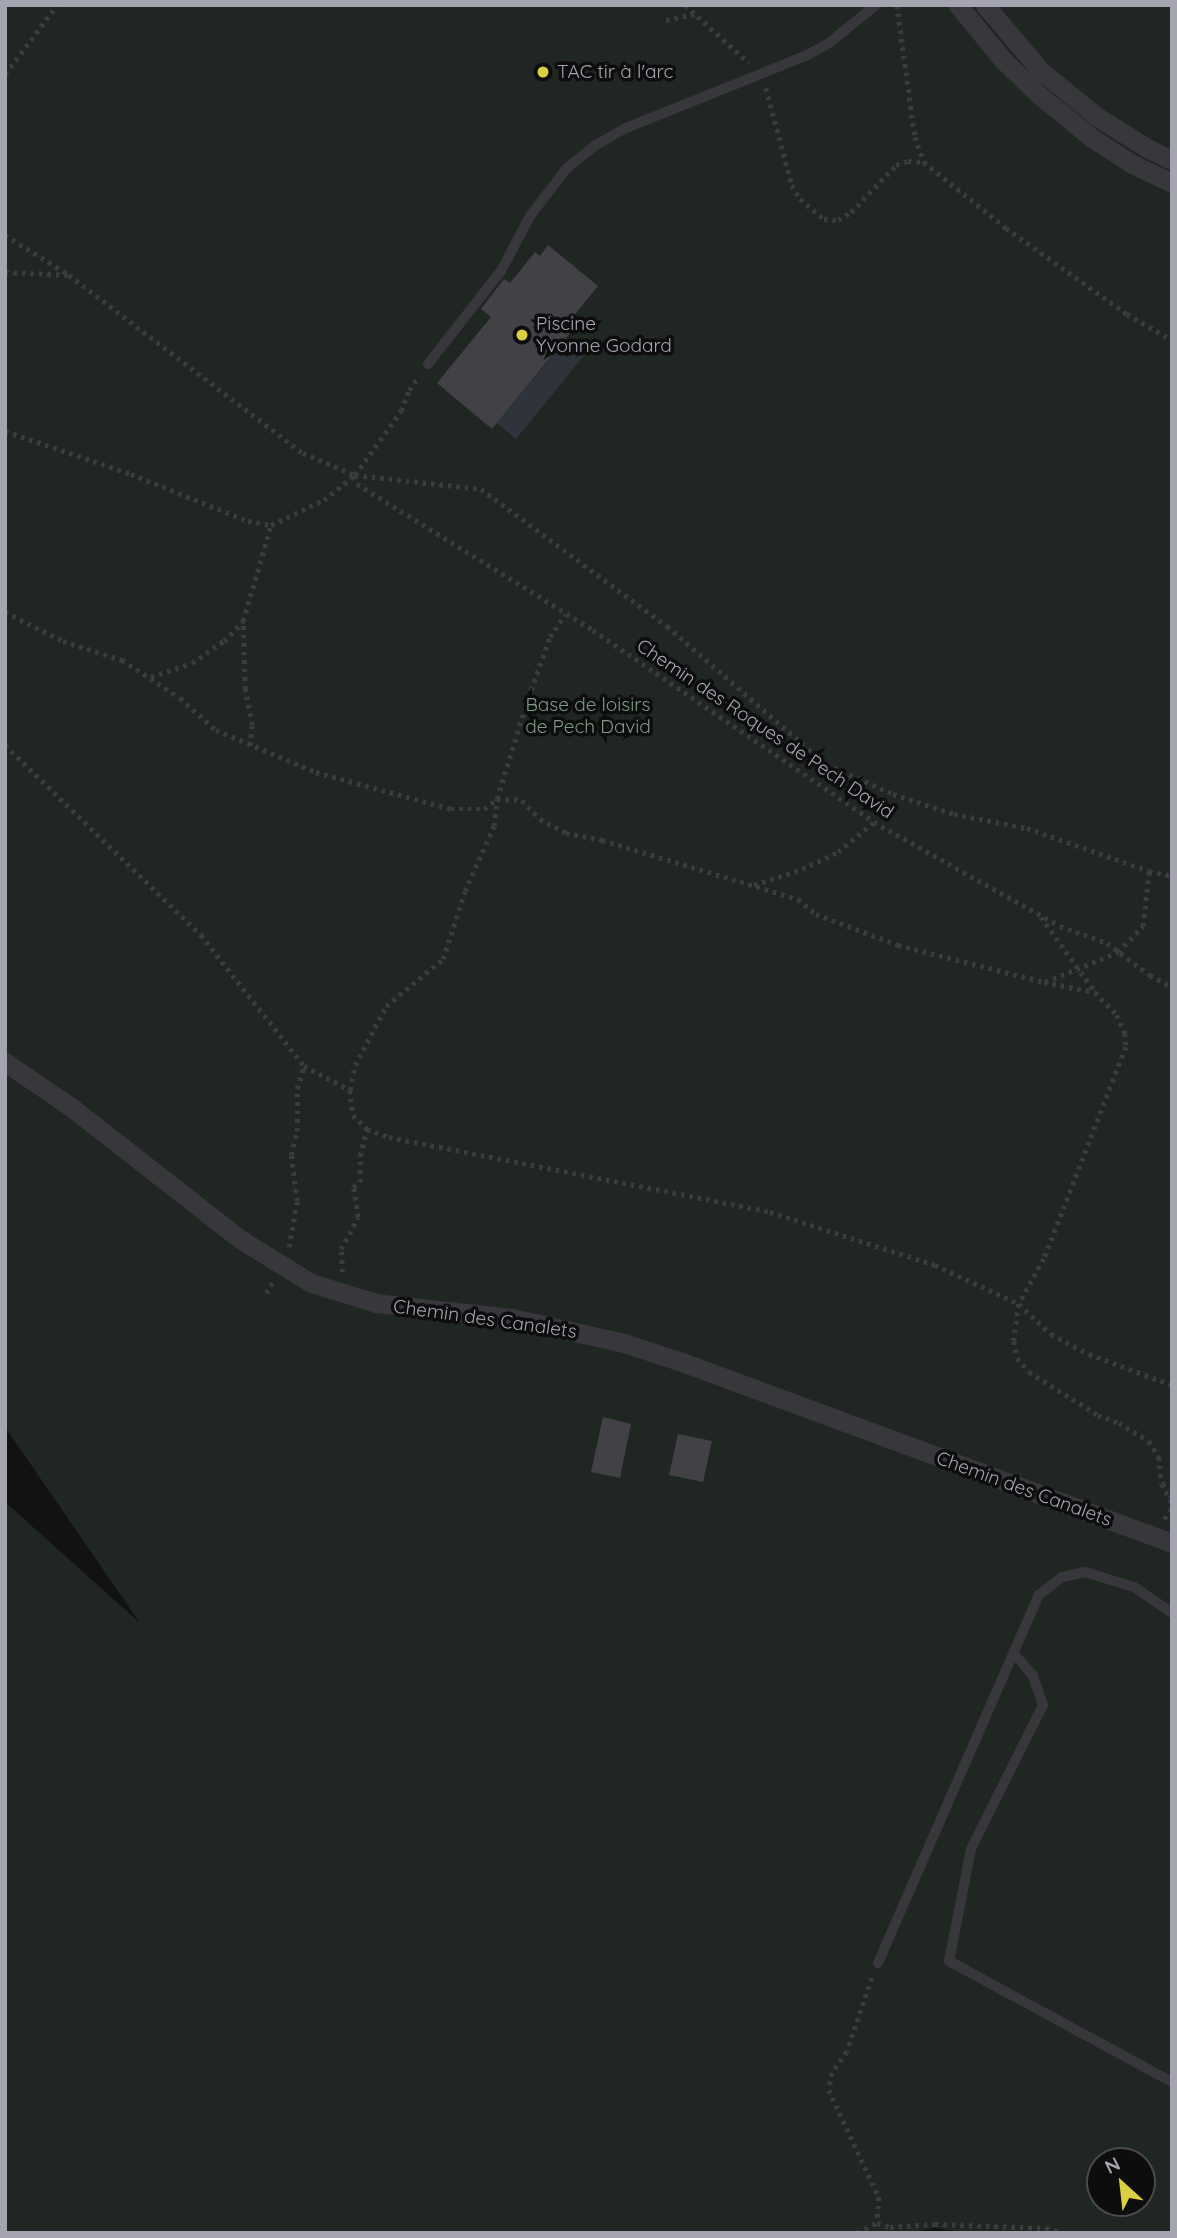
<!DOCTYPE html>
<html>
<head>
<meta charset="utf-8">
<style>
	body { margin:0 }
	#map { position:relative; width:1177px; height:2238px; overflow:hidden; background:#121213; font-family:Quicksand,sans-serif }
	div>[style] { position:absolute }
	.green>* { inset:0; background:#202723 }
	.water>* { inset:0; background:#2f333c }
	.building>* { inset:0; background:#414146 }
	.path>* { height:4.5px; margin-top:-2.25px; transform-origin:0; background:repeating-linear-gradient(90deg,#3b3b40 0 3.5px,transparent 0 8.5px) }
	.lane>* { height:10px; margin:-5px; padding:0 5px; transform-origin:5px; border-radius:5px; background:#38383c }
	.street>* { height:19px; margin:-9.5px; padding:0 9.5px; transform-origin:9.5px; border-radius:9.5px; background:#38383c }
	.dots>* { width:19px; height:19px; translate:-50% -50%; box-sizing:border-box; border:4px solid #0d0d0e; border-radius:50% }
	span { translate:-50% -50%; white-space:nowrap; text-align:center; line-height:1.15; -webkit-text-stroke:7px #0d0d0e; paint-order:stroke }
	.poi-label { font-size:19px; color:#a5a5b2 }
	.left { translate:0 -50%; text-align:left }
	.park-label { font-size:19px; color:#7e9a87 }
	.street-label { font-size:19px; color:#a5a5b2 }
	.frame { position:absolute; inset:0; border:7px solid #a5a5b2; pointer-events:none }
	.north { position:absolute; left:1086px; top:2147px; width:70px; height:70px; box-sizing:border-box; background:#0d0d0e; border:2px solid #4a4a50; border-radius:50%; rotate:333deg; font-size:19px; font-weight:700; line-height:28px; text-align:center; color:#a5a5b2 }
	.north::after { content:''; display:block; margin:auto; width:24px; height:32px; background:#dace43; clip-path:polygon(50% 0,100% 100%,50% 72%,0 100%) }
</style>
</head>
<body>
<div id="map">
	<div class="green">
		<i style="clip-path:polygon(evenodd,5px 5px,1172px 5px,1172px 2233px,967px 2233px,935px 2228px,907px 2233px,5px 2233px,5px 1502px,140px 1623px,5px 1427px,5px 5px,1100px 2161px,1142px 2161px,1142px 2203px,1100px 2203px,1100px 2161px)"></i>
	</div>
	<div class="water">
		<i style="clip-path:polygon(567px 338px,586px 353px,516px 439px,497px 423px)"></i>
	</div>
	<div class="building">
		<i style="clip-path:polygon(548px 245px,598px 286px,564px 328px,570px 333px,492px 429px,437px 383px,491px 317px,481px 309px,504px 279px,510px 283px,535px 252px,540px 256px)"></i>
		<i style="clip-path:polygon(603px 1417px,631px 1424px,620px 1478px,591px 1472px)"></i>
		<i style="clip-path:polygon(678px 1434px,712px 1441px,703px 1482px,669px 1475px)"></i>
	</div>
	<div class="path">
		<i style="left:685px;top:5px;width:86px;rotate:42.2deg"></i>
		<i style="left:897px;top:5px;width:133px;rotate:82.2deg"></i>
		<i style="left:915px;top:137px;width:27px;rotate:70deg"></i>
		<i style="left:666px;top:20px;width:29px;rotate:-12deg"></i>
		<i style="left:5px;top:74px;width:86px;rotate:-53deg"></i>
		<i style="left:766px;top:88px;width:100px;rotate:75deg"></i>
		<i style="left:792px;top:185px;width:16px;rotate:60deg"></i>
		<i style="left:800px;top:199px;width:31px;rotate:40deg"></i>
		<i style="left:824px;top:219px;width:14px;rotate:4deg"></i>
		<i style="left:838px;top:220px;width:15px;rotate:-32deg"></i>
		<i style="left:851px;top:212px;width:65px;rotate:-46.2deg"></i>
		<i style="left:896px;top:165px;width:13px;rotate:-18deg"></i>
		<i style="left:908px;top:161px;width:16px;rotate:4deg"></i>
		<i style="left:924px;top:162px;width:105px;rotate:38.8deg"></i>
		<i style="left:1006px;top:228px;width:148px;rotate:35.4deg"></i>
		<i style="left:1127px;top:314px;width:52px;rotate:30deg"></i>
		<i style="left:5px;top:235px;width:75px;rotate:32deg"></i>
		<i style="left:69px;top:275px;width:294px;rotate:37.3deg"></i>
		<i style="left:303px;top:453px;width:56px;rotate:22.9deg"></i>
		<i style="left:355px;top:475px;width:127px;rotate:6.3deg"></i>
		<i style="left:481px;top:489px;width:231px;rotate:36.4deg"></i>
		<i style="left:667px;top:626px;width:211px;rotate:41deg"></i>
		<i style="left:826px;top:764px;width:73px;rotate:24.1deg"></i>
		<i style="left:893px;top:794px;width:64px;rotate:18.2deg"></i>
		<i style="left:954px;top:814px;width:74px;rotate:10.9deg"></i>
		<i style="left:1027px;top:828px;width:129px;rotate:19.4deg"></i>
		<i style="left:1149px;top:871px;width:24px;rotate:12deg"></i>
		<i style="left:5px;top:272px;width:63px;rotate:2.7deg"></i>
		<i style="left:5px;top:431px;width:133px;rotate:18.8deg"></i>
		<i style="left:131px;top:474px;width:126px;rotate:21.9deg"></i>
		<i style="left:248px;top:521px;width:23px;rotate:10deg"></i>
		<i style="left:271px;top:525px;width:59px;rotate:-25.3deg"></i>
		<i style="left:324px;top:500px;width:40px;rotate:-39deg"></i>
		<i style="left:355px;top:475px;width:79px;rotate:-54.3deg"></i>
		<i style="left:401px;top:411px;width:22px;rotate:-69deg"></i>
		<i style="left:409px;top:390px;width:17px;rotate:-54deg"></i>
		<i style="left:355px;top:475px;width:9px;rotate:77deg"></i>
		<i style="left:357px;top:484px;width:278px;rotate:31.7deg"></i>
		<i style="left:593px;top:630px;width:340px;rotate:34.3deg"></i>
		<i style="left:874px;top:822px;width:213px;rotate:29.2deg"></i>
		<i style="left:1060px;top:926px;width:50px;rotate:19.9deg"></i>
		<i style="left:1107px;top:943px;width:54px;rotate:36.7deg"></i>
		<i style="left:1150px;top:975px;width:25px;rotate:29deg"></i>
		<i style="left:5px;top:612px;width:65px;rotate:26.6deg"></i>
		<i style="left:63px;top:641px;width:62px;rotate:17.9deg"></i>
		<i style="left:122px;top:660px;width:69px;rotate:33.2deg"></i>
		<i style="left:180px;top:698px;width:48px;rotate:41.6deg"></i>
		<i style="left:216px;top:730px;width:108px;rotate:22.8deg"></i>
		<i style="left:316px;top:772px;width:140px;rotate:15.3deg"></i>
		<i style="left:451px;top:809px;width:33px"></i>
		<i style="left:484px;top:809px;width:16px;rotate:-38deg"></i>
		<i style="left:497px;top:799px;width:25px;rotate:2deg"></i>
		<i style="left:522px;top:800px;width:26px;rotate:47deg"></i>
		<i style="left:540px;top:819px;width:30px;rotate:28deg"></i>
		<i style="left:566px;top:833px;width:37px;rotate:11deg"></i>
		<i style="left:602px;top:840px;width:205px;rotate:16.8deg"></i>
		<i style="left:798px;top:899px;width:23px;rotate:40deg"></i>
		<i style="left:816px;top:914px;width:88px;rotate:20.7deg"></i>
		<i style="left:898px;top:945px;width:151px;rotate:14.2deg"></i>
		<i style="left:1044px;top:982px;width:52px;rotate:11.1deg"></i>
		<i style="left:151px;top:677px;width:43px;rotate:-18.9deg"></i>
		<i style="left:192px;top:663px;width:39px;rotate:-35deg"></i>
		<i style="left:224px;top:641px;width:28px;rotate:-46deg"></i>
		<i style="left:5px;top:745px;width:273px;rotate:44.1deg"></i>
		<i style="left:201px;top:935px;width:167px;rotate:51.8deg"></i>
		<i style="left:304px;top:1066px;width:52px;rotate:27.6deg"></i>
		<i style="left:350px;top:1090px;width:25px;rotate:83deg"></i>
		<i style="left:353px;top:1115px;width:20px;rotate:45deg"></i>
		<i style="left:367px;top:1129px;width:23px;rotate:20deg"></i>
		<i style="left:389px;top:1137px;width:388px;rotate:11.1deg"></i>
		<i style="left:770px;top:1212px;width:173px;rotate:17.8deg"></i>
		<i style="left:935px;top:1265px;width:93px;rotate:24.9deg"></i>
		<i style="left:1019px;top:1304px;width:44px;rotate:43.2deg"></i>
		<i style="left:1051px;top:1334px;width:43px;rotate:27.8deg"></i>
		<i style="left:1089px;top:1354px;width:89px;rotate:20.5deg"></i>
		<i style="left:250px;top:746px;width:21px;rotate:-85deg"></i>
		<i style="left:252px;top:725px;width:37px;rotate:-101deg"></i>
		<i style="left:245px;top:689px;width:68px;rotate:-91.7deg"></i>
		<i style="left:243px;top:621px;width:100px;rotate:-73.7deg"></i>
		<i style="left:754px;top:885px;width:51px;rotate:-18.4deg"></i>
		<i style="left:802px;top:869px;width:40px;rotate:-25deg"></i>
		<i style="left:838px;top:852px;width:47px;rotate:-39.8deg"></i>
		<i style="left:1041px;top:917px;width:92px;rotate:54.2deg"></i>
		<i style="left:1095px;top:992px;width:32px;rotate:46deg"></i>
		<i style="left:1117px;top:1015px;width:20px;rotate:66deg"></i>
		<i style="left:1125px;top:1033px;width:14px;rotate:86deg"></i>
		<i style="left:1126px;top:1047px;width:227px;rotate:111.1deg"></i>
		<i style="left:1044px;top:1259px;width:51px;rotate:119.1deg"></i>
		<i style="left:1019px;top:1304px;width:37px;rotate:98deg"></i>
		<i style="left:1014px;top:1341px;width:17px;rotate:80deg"></i>
		<i style="left:1017px;top:1358px;width:18px;rotate:49deg"></i>
		<i style="left:1029px;top:1372px;width:81px;rotate:31.9deg"></i>
		<i style="left:1098px;top:1415px;width:22px;rotate:21deg"></i>
		<i style="left:1119px;top:1423px;width:35px;rotate:31deg"></i>
		<i style="left:1149px;top:1441px;width:19px;rotate:58deg"></i>
		<i style="left:1159px;top:1457px;width:27px;rotate:84deg"></i>
		<i style="left:1162px;top:1484px;width:22px;rotate:63deg"></i>
		<i style="left:1045px;top:982px;width:79px;rotate:-22.3deg"></i>
		<i style="left:1118px;top:952px;width:36px;rotate:-46deg"></i>
		<i style="left:1143px;top:926px;width:55px;rotate:-83.8deg"></i>
		<i style="left:350px;top:1090px;width:25px;rotate:-79deg"></i>
		<i style="left:355px;top:1065px;width:67px;rotate:-62.3deg"></i>
		<i style="left:386px;top:1006px;width:74px;rotate:-39.5deg"></i>
		<i style="left:443px;top:959px;width:71px;rotate:-72.1deg"></i>
		<i style="left:465px;top:891px;width:71px;rotate:-66deg"></i>
		<i style="left:494px;top:826px;width:27px;rotate:-84deg"></i>
		<i style="left:497px;top:799px;width:106px;rotate:-72.9deg"></i>
		<i style="left:528px;top:698px;width:65px;rotate:-70.2deg"></i>
		<i style="left:550px;top:637px;width:27px;rotate:-57deg"></i>
		<i style="left:289px;top:1247px;width:47px;rotate:-80.1deg"></i>
		<i style="left:297px;top:1201px;width:46px;rotate:-97.4deg"></i>
		<i style="left:291px;top:1155px;width:25px;rotate:-76deg"></i>
		<i style="left:297px;top:1131px;width:42px;rotate:-90deg"></i>
		<i style="left:297px;top:1089px;width:24px;rotate:-73deg"></i>
		<i style="left:342px;top:1272px;width:23px;rotate:-92deg"></i>
		<i style="left:341px;top:1249px;width:36px;rotate:-62deg"></i>
		<i style="left:358px;top:1217px;width:30px;rotate:-99deg"></i>
		<i style="left:353px;top:1187px;width:9px;rotate:-36deg"></i>
		<i style="left:360px;top:1182px;width:26px;rotate:-90deg"></i>
		<i style="left:360px;top:1156px;width:28px;rotate:-75deg"></i>
		<i style="left:266px;top:1293px;width:12px;rotate:-59deg"></i>
		<i style="left:1162px;top:1484px;width:10px;rotate:-11deg"></i>
		<i style="left:1171px;top:1499px;width:13px;rotate:-86deg"></i>
		<i style="left:1164px;top:1519px;width:14px;rotate:-54deg"></i>
		<i style="left:872px;top:1978px;width:78px;rotate:108.7deg"></i>
		<i style="left:847px;top:2052px;width:26px;rotate:126deg"></i>
		<i style="left:832px;top:2073px;width:17px;rotate:100deg"></i>
		<i style="left:829px;top:2090px;width:118px;rotate:65deg"></i>
		<i style="left:879px;top:2197px;width:26px;rotate:94deg"></i>
		<i style="left:857px;top:2233px;width:22px;rotate:-27deg"></i>
		<i style="left:877px;top:2223px;width:14px;rotate:17deg"></i>
		<i style="left:890px;top:2227px;width:45px;rotate:-3.8deg"></i>
		<i style="left:935px;top:2224px;width:111px;rotate:2.1deg"></i>
		<i style="left:1046px;top:2228px;width:18px;rotate:16deg"></i>
	</div>
	<div class="lane">
		<i style="left:428px;top:364px;width:118px;rotate:-51.9deg"></i>
		<i style="left:501px;top:271px;width:62px;rotate:-62.2deg"></i>
		<i style="left:530px;top:216px;width:59px;rotate:-52.5deg"></i>
		<i style="left:566px;top:169px;width:38px;rotate:-39deg"></i>
		<i style="left:596px;top:145px;width:34px;rotate:-30deg"></i>
		<i style="left:626px;top:128px;width:193px;rotate:-21.9deg"></i>
		<i style="left:805px;top:56px;width:27px;rotate:-28deg"></i>
		<i style="left:829px;top:43px;width:60px;rotate:-39deg"></i>
		<i style="left:1015px;top:1655px;width:28px;rotate:49deg"></i>
		<i style="left:1033px;top:1676px;width:31px;rotate:71deg"></i>
		<i style="left:1043px;top:1705px;width:161px;rotate:116.6deg"></i>
		<i style="left:971px;top:1849px;width:114px;rotate:101.1deg"></i>
		<i style="left:949px;top:1961px;width:254px;rotate:28.5deg"></i>
		<i style="left:878px;top:1963px;width:402px;rotate:-66.4deg"></i>
		<i style="left:1039px;top:1595px;width:29px;rotate:-38deg"></i>
		<i style="left:1062px;top:1577px;width:24px;rotate:-12deg"></i>
		<i style="left:1085px;top:1572px;width:51px;rotate:17deg"></i>
		<i style="left:1134px;top:1587px;width:46px;rotate:34.4deg"></i>
	</div>
	<div class="street">
		<i style="left:958px;top:5px;width:70px;rotate:50.8deg"></i>
		<i style="left:1002px;top:59px;width:52px;rotate:44.2deg"></i>
		<i style="left:1039px;top:95px;width:68px;rotate:39.1deg"></i>
		<i style="left:1092px;top:138px;width:48px;rotate:33deg"></i>
		<i style="left:1132px;top:164px;width:44px;rotate:25.4deg"></i>
		<i style="left:985px;top:5px;width:87px;rotate:49.7deg"></i>
		<i style="left:1041px;top:71px;width:71px;rotate:39.3deg"></i>
		<i style="left:1096px;top:116px;width:60px;rotate:32.1deg"></i>
		<i style="left:1147px;top:148px;width:28px;rotate:26deg"></i>
		<i style="left:5px;top:1062px;width:80px;rotate:34.3deg"></i>
		<i style="left:71px;top:1107px;width:214px;rotate:38deg"></i>
		<i style="left:240px;top:1239px;width:84px;rotate:31.8deg"></i>
		<i style="left:311px;top:1283px;width:68px;rotate:17.1deg"></i>
		<i style="left:376px;top:1303px;width:137px;rotate:6.3deg"></i>
		<i style="left:512px;top:1318px;width:115px;rotate:12.6deg"></i>
		<i style="left:624px;top:1343px;width:61px;rotate:18.1deg"></i>
		<i style="left:682px;top:1362px;width:522px;rotate:20.27deg"></i>
	</div>
	<div class="dots">
		<i style="left:543px;top:72px;background:#dace43"></i>
		<i style="left:522px;top:335px;background:#dace43"></i>
	</div>
	<div class="poi-label">
		<span class="left" style="left:557px;top:72px">TAC tir à l'arc</span>
		<span class="left" style="left:536px;top:335px">Piscine<br>Yvonne Godard</span>
	</div>
	<div class="park-label">
		<span style="left:588px;top:716px">Base de loisirs<br>de Pech David</span>
	</div>
	<div class="street-label">
		<span style="left:765px;top:729px;rotate:34deg">Chemin des Roques de Pech David</span>
		<span style="left:485px;top:1319px;rotate:8deg">Chemin des Canalets</span>
		<span style="left:1024px;top:1489px;rotate:20deg">Chemin des Canalets</span>
	</div>
	<div class="frame"></div>
	<div class="north">N</div>
</div>
</body>
</html>
